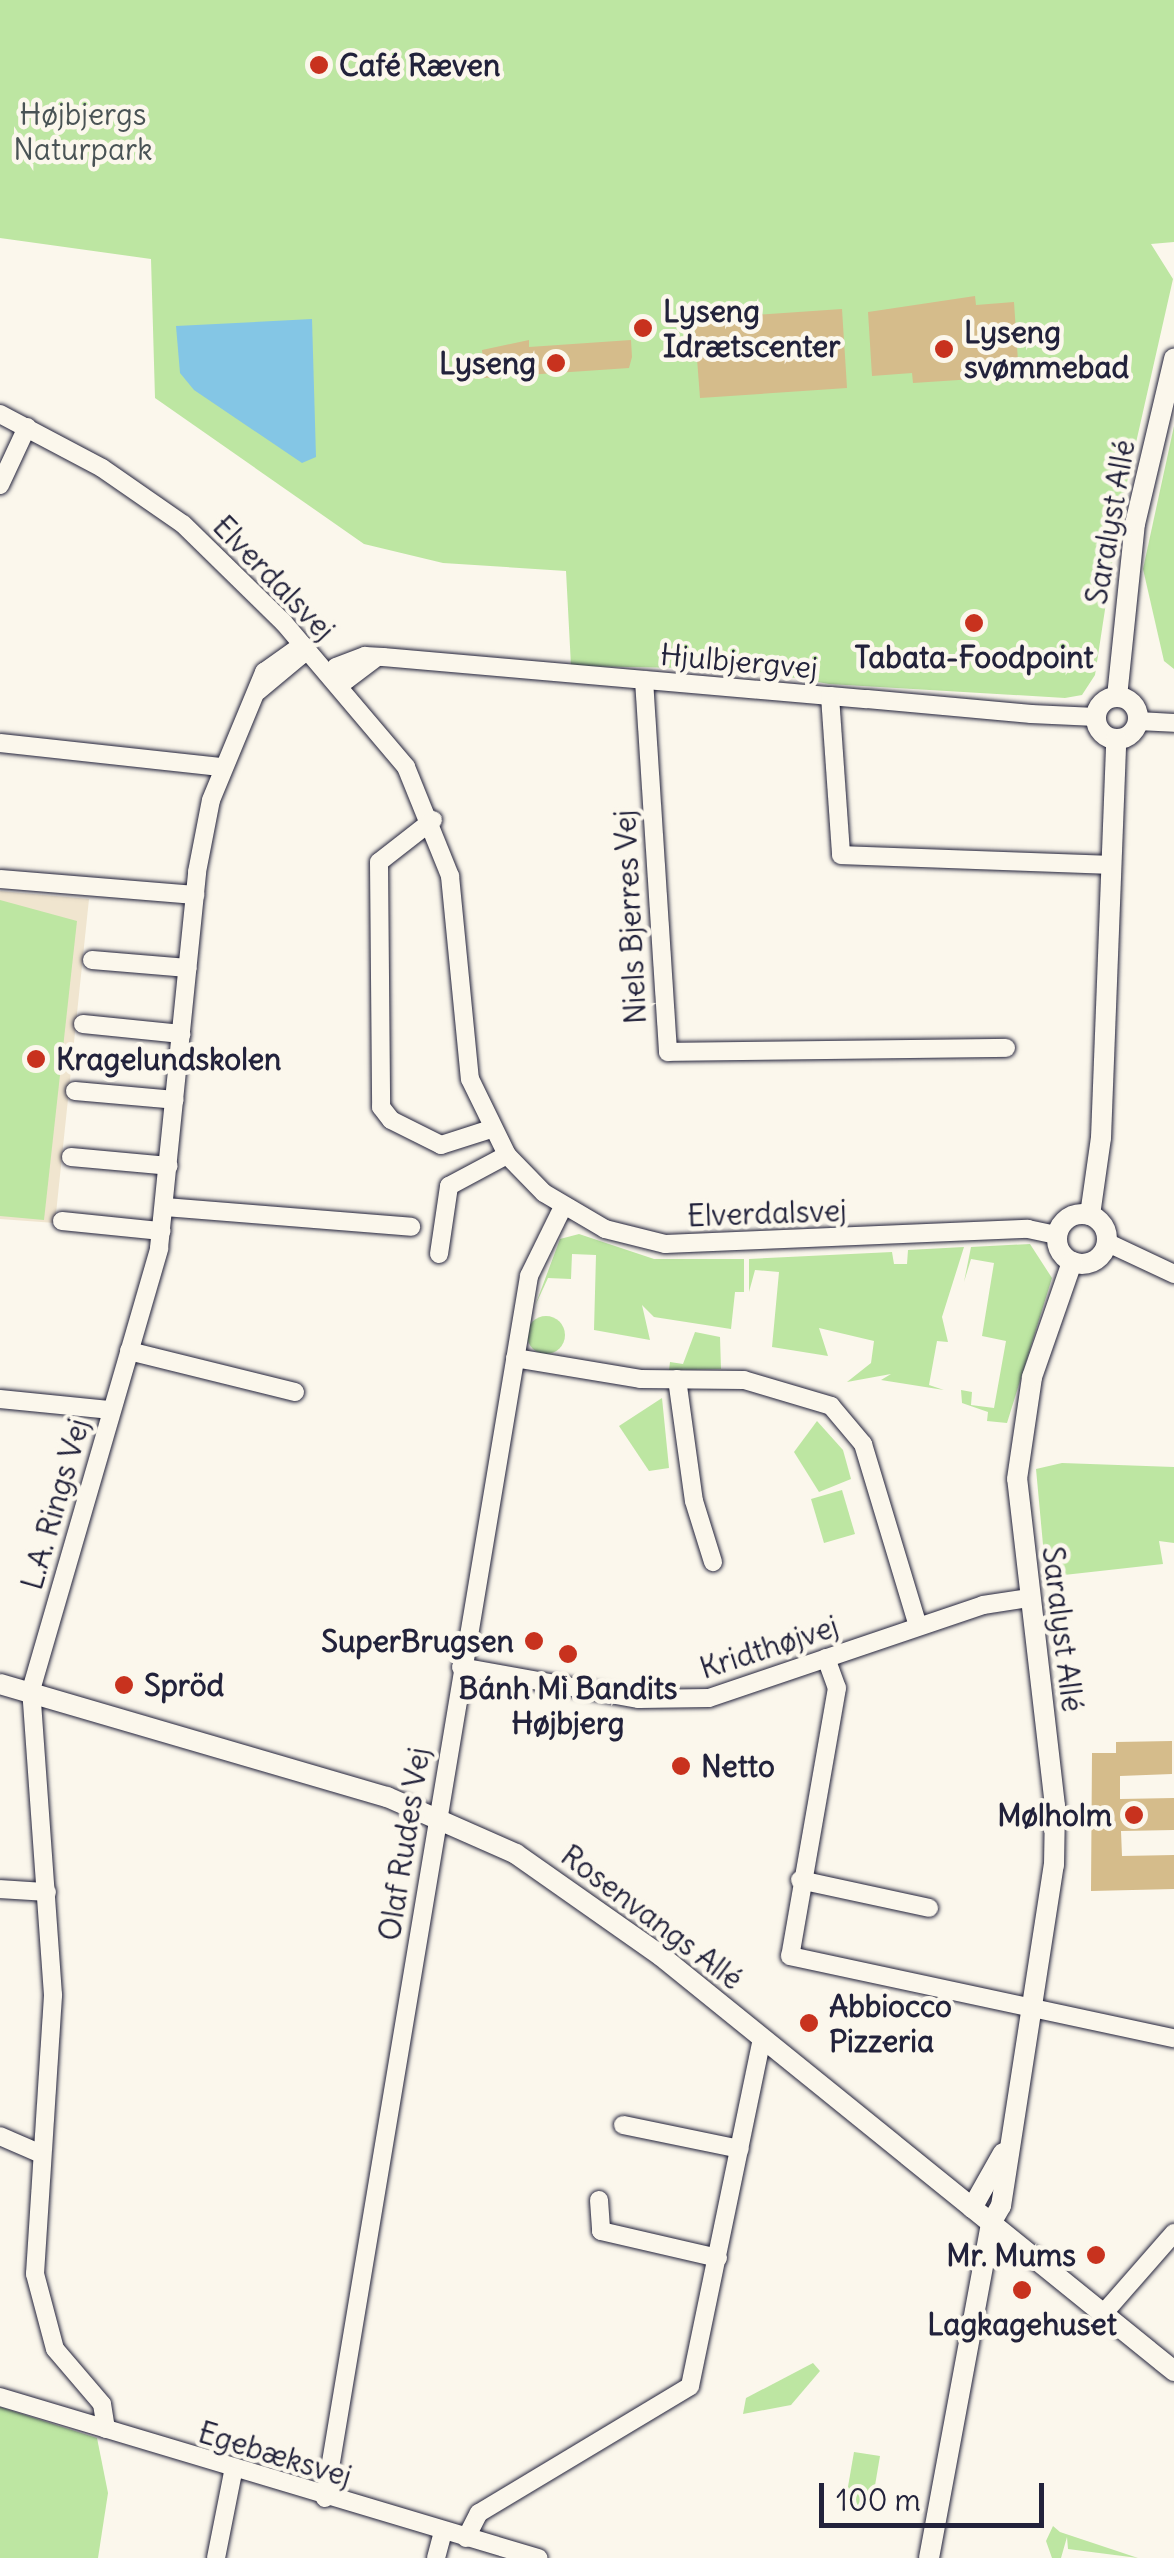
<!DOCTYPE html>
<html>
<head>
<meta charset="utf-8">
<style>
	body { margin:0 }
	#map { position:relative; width:1174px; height:2558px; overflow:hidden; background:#fbf7ec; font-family:Delius,sans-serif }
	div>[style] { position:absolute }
	.built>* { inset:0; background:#f0e5cf }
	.green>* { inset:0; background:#bde6a2 }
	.round { border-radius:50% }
	.water>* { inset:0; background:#84c6e5 }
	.building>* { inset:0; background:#d5bc8b }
	.roads { filter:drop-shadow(0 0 2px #22223b) drop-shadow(0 0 2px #22223b) }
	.minor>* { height:18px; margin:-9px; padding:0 9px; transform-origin:9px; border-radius:9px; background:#fbf7ec }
	.tertiary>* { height:20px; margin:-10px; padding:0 10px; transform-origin:10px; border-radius:10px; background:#fbf7ec }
	.tertiary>.ring { margin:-10px; padding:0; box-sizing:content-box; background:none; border:20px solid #fbf7ec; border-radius:50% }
	.dots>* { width:28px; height:28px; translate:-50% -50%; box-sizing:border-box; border:5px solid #fbf7ec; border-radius:50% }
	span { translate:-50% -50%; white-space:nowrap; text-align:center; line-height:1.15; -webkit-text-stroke:9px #fbf7ec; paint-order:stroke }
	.poi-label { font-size:30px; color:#22223b; font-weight:700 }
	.left { translate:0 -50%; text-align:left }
	.right { translate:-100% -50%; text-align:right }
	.park-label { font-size:30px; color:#495355 }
	.street-label { font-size:30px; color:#22223b }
	.scale { position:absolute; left:819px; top:2483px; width:225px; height:45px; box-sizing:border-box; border:5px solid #22223b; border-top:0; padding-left:12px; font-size:30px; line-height:35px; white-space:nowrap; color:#22223b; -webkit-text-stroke:8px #fbf7ec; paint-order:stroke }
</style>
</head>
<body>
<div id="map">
	<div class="built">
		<i style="clip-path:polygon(0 891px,89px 899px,55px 1223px,0 1219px)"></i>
	</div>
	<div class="green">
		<i style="clip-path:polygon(0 0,1174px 0,1174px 242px,1151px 244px,1173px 279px,1119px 518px,1095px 675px,1082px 695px,1065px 698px,829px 684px,743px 669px,571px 666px,566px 571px,443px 563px,364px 544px,155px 398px,151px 259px,0 238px)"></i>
		<i style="clip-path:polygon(1174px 426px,1174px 669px,1164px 661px,1143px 569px)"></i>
		<i style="clip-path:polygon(0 900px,77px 921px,44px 1220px,0 1216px)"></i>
		<i style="clip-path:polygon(579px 1234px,654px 1259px,744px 1259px,744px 1292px,735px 1292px,731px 1329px,654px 1317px,642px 1305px,650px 1340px,594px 1330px,596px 1255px,572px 1254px,571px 1279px,548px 1278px,535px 1306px,560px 1239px)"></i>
		<i style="clip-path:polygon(1030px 1244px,1052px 1278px,1007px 1423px,987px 1421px,988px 1412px,962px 1403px,961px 1390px,972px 1392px,971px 1405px,994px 1408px,1006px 1341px,982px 1336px,994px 1263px,971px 1259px,964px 1282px,971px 1247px)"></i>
		<i style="clip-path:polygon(964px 1247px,942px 1317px,948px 1342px,937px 1341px,929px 1385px,944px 1390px,881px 1380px,891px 1374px,847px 1382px,871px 1363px,874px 1341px,819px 1328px,828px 1356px,772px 1347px,779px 1272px,755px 1270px,749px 1292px,749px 1259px,892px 1252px,894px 1264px,907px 1264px,908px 1250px)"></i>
		<i class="round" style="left:527px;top:1316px;width:38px;height:38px"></i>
		<i style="clip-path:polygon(695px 1332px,720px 1337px,721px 1369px,669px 1370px,670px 1362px,683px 1364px)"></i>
		<i style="clip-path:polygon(662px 1398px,669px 1468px,649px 1471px,619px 1426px)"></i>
		<i style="clip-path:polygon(817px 1421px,843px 1450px,851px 1479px,819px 1492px,794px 1452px)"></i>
		<i style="clip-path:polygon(1062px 1463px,1174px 1467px,1174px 1543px,1159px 1541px,1163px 1564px,1046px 1577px,1036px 1469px)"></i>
		<i style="clip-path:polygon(842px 1490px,855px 1534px,824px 1543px,811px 1499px)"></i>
		<i style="clip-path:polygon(813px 2363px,820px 2371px,791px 2405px,743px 2414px,746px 2398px)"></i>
		<i style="clip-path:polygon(0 2407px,97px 2438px,108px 2493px,98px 2558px,0 2558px)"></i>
		<i style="clip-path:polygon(854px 2452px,880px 2456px,871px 2509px,845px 2504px)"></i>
		<i style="clip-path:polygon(1053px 2526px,1060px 2532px,1138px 2558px,1068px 2549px,1067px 2537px,1061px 2558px,1052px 2558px,1046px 2541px)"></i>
	</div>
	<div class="water">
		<i style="clip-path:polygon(312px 319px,316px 457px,302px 463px,194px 390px,180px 373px,176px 326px)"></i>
	</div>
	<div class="building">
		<i style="clip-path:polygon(975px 296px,976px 305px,1014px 302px,1019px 376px,1000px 377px,999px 368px,973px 370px,974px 379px,913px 383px,912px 373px,872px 376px,868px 312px)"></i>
		<i style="clip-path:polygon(842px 309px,847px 388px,700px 398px,694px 319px)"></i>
		<i style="clip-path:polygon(529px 340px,529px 347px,631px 340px,632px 357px,629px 368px,484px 378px,482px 350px)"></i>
		<i style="clip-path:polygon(1172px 1741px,1172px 1774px,1120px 1776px,1120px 1799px,1174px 1798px,1174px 1830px,1121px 1831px,1122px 1856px,1174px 1855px,1174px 1889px,1091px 1891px,1092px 1753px,1116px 1753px,1116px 1742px)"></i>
	</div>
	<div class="roads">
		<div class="minor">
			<i style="left:0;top:414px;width:115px;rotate:27.9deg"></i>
			<i style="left:102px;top:468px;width:98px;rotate:34.7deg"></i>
			<i style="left:183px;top:524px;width:141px;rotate:44.4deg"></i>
			<i style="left:284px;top:623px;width:189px;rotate:49.7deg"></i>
			<i style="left:406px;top:767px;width:118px;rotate:68deg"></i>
			<i style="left:450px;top:876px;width:204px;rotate:84.4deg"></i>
			<i style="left:470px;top:1079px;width:85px;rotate:64deg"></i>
			<i style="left:507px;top:1155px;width:53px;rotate:45.8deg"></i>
			<i style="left:544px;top:1193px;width:71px;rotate:30.5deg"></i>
			<i style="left:605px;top:1229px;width:62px;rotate:14deg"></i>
			<i style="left:665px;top:1244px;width:363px;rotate:-2.4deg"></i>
			<i style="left:1028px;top:1229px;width:30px;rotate:12deg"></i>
			<i style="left:0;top:485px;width:64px;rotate:-65deg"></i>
			<i style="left:377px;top:657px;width:39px;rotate:143deg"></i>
			<i style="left:346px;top:680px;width:12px;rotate:180deg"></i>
			<i style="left:334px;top:680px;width:13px;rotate:-81deg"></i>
			<i style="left:336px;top:667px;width:31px;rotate:-21deg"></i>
			<i style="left:365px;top:656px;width:18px;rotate:3deg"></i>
			<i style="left:383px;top:657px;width:449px;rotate:5deg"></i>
			<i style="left:830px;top:696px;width:37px;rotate:5deg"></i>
			<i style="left:867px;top:699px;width:165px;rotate:5.2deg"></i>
			<i style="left:1031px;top:714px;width:65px;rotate:2.6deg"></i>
			<i style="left:644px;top:680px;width:373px;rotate:86.3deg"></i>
			<i style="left:668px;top:1052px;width:338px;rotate:-0.7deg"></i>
			<i style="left:258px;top:691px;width:55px;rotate:-39.8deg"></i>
			<i style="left:300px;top:656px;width:11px;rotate:-80deg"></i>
			<i style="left:830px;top:696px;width:159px;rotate:86deg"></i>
			<i style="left:841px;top:855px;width:270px;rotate:2.1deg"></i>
			<i style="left:1138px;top:721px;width:36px;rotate:3deg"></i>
			<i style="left:0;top:743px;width:222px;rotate:6.2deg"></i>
			<i style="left:433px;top:820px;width:68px;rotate:142.1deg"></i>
			<i style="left:379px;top:862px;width:245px;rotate:89.5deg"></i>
			<i style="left:381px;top:1107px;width:16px;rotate:52deg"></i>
			<i style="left:391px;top:1120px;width:56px;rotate:26.6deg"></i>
			<i style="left:441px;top:1145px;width:52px;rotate:-17.7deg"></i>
			<i style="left:0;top:879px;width:196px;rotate:4.7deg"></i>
			<i style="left:92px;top:960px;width:96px;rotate:4.8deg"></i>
			<i style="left:83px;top:1024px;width:99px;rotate:5.8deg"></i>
			<i style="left:75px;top:1091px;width:100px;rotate:5.1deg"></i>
			<i style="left:71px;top:1157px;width:98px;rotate:5.2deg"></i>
			<i style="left:165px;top:1207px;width:247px;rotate:4.6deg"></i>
			<i style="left:62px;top:1221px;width:100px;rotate:5.8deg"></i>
			<i style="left:1106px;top:1242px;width:75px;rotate:25.2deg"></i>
			<i style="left:439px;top:1254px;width:69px;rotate:-81.6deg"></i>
			<i style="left:449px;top:1186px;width:66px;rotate:-28.1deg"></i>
			<i style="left:129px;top:1351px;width:171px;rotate:13.9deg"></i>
			<i style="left:515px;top:1358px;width:127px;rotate:9.5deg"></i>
			<i style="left:640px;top:1379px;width:104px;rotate:0.6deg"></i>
			<i style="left:744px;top:1380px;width:91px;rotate:16.6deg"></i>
			<i style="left:831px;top:1406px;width:50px;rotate:49.9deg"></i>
			<i style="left:863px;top:1444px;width:190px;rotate:73.2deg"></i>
			<i style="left:677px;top:1379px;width:123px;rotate:82.1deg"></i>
			<i style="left:694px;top:1501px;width:64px;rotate:72.7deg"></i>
			<i style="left:0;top:1399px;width:112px;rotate:5.7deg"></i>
			<i style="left:826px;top:1658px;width:32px;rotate:70deg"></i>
			<i style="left:837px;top:1688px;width:272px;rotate:99.9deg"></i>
			<i style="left:790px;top:1956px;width:393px;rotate:12.1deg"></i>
			<i style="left:461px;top:1667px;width:181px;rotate:10.2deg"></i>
			<i style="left:639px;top:1699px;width:70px;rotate:-0.8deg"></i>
			<i style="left:709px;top:1698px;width:289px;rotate:-18.7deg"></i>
			<i style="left:983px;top:1605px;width:47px;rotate:-8.7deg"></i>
			<i style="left:800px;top:1880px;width:132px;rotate:12.2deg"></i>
			<i style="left:0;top:1889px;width:47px;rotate:3.7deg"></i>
			<i style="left:623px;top:2125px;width:119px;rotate:11.6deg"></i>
			<i style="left:0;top:2136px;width:43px;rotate:23.6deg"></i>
			<i style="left:599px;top:2200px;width:31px;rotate:86deg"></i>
			<i style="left:601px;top:2231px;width:120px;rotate:13deg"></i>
			<i style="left:1103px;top:2314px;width:108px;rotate:-48.8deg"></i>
			<i style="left:0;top:2397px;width:562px;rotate:16.66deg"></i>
			<i style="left:106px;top:2429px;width:25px;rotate:-99deg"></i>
			<i style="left:102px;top:2404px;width:72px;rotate:-130.5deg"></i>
			<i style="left:55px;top:2349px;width:78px;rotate:-104.9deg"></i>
			<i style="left:35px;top:2274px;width:280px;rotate:-86.3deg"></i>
			<i style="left:53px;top:1995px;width:306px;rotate:-94.1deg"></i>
			<i style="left:31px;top:1690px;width:460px;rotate:-73.8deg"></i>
			<i style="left:159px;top:1248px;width:378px;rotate:-84.2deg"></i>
			<i style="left:197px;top:872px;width:73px;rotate:-79deg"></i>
			<i style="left:211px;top:800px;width:139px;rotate:-67.5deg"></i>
			<i style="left:264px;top:672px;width:47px;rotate:-35.4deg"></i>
			<i style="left:325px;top:2498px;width:1239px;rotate:-80.52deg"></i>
			<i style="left:529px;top:1276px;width:77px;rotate:-63.8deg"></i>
			<i style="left:466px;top:2538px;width:28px;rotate:-63deg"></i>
			<i style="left:479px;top:2513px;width:246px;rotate:-31deg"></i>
			<i style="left:690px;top:2386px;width:354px;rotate:-78.3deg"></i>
			<i style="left:216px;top:2558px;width:88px;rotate:-78.8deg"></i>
			<i style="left:436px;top:2558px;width:27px;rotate:-75deg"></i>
		</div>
		<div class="tertiary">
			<i style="left:1117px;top:697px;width:174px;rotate:-84.1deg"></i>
			<i style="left:1135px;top:524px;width:170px;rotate:-76.7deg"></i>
			<i class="ring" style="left:1096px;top:697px;width:22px;height:22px"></i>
			<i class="ring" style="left:1057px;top:1214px;width:30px;height:30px"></i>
			<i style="left:1090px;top:1215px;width:78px;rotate:-81.9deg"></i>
			<i style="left:1101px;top:1138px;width:399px;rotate:-87.8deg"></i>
			<i style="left:0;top:1684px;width:403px;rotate:16.3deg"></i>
			<i style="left:387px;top:1797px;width:141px;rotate:23.8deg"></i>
			<i style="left:516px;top:1854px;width:177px;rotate:35.1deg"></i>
			<i style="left:661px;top:1956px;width:660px;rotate:38.97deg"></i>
			<i style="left:972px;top:2208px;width:63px;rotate:-60.6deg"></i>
			<i style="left:929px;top:2558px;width:341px;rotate:-79.5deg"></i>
			<i style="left:991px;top:2223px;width:20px;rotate:-60deg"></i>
			<i style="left:1001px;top:2206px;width:345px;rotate:-81.2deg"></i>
			<i style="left:1054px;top:1865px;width:59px;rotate:-89deg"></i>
			<i style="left:1055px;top:1806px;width:329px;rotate:-96.6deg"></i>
			<i style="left:1017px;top:1479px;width:103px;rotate:-81.6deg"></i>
			<i style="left:1032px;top:1377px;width:122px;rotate:-70.8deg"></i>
		</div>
	</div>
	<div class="dots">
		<i style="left:319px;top:65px;background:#c8321e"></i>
		<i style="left:643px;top:328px;background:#c8321e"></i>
		<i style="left:944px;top:349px;background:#c8321e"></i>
		<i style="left:556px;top:363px;background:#c8321e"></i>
		<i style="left:974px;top:623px;background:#c8321e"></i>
		<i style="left:36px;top:1059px;background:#c8321e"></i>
		<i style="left:534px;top:1641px;background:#c8321e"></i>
		<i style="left:568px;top:1654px;background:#c8321e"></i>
		<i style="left:124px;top:1685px;background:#c8321e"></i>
		<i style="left:681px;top:1766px;background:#c8321e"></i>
		<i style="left:1134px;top:1815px;background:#c8321e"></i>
		<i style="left:809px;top:2023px;background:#c8321e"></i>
		<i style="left:1096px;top:2255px;background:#c8321e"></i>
		<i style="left:1022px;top:2290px;background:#c8321e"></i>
	</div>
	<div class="poi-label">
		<span class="left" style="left:339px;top:65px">Café Ræven</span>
		<span class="left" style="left:663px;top:328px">Lyseng<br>Idrætscenter</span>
		<span class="left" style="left:964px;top:349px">Lyseng<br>svømmebad</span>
		<span class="right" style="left:536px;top:363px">Lyseng</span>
		<span style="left:974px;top:657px">Tabata-Foodpoint</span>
		<span class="left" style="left:56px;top:1059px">Kragelundskolen</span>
		<span class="right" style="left:514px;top:1641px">SuperBrugsen</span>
		<span class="left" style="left:144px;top:1685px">Spröd</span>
		<span style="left:568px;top:1705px">Bánh Mì Bandits<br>Højbjerg</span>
		<span class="left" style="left:701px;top:1766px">Netto</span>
		<span class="right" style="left:1112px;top:1815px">Mølholm</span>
		<span class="left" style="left:829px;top:2023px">Abbiocco<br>Pizzeria</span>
		<span class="right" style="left:1076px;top:2255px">Mr. Mums</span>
		<span style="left:1022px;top:2324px">Lagkagehuset</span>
	</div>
	<div class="park-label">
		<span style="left:83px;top:131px">Højbjergs<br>Naturpark</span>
	</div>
	<div class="street-label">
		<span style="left:1110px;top:522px;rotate:-80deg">Saralyst Allé</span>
		<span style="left:274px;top:578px;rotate:46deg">Elverdalsvej</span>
		<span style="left:739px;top:661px;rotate:5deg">Hjulbjergvej</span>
		<span style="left:630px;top:917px;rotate:-93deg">Niels Bjerres Vej</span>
		<span style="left:767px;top:1213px;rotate:-2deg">Elverdalsvej</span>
		<span style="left:55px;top:1504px;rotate:-74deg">L.A. Rings Vej</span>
		<span style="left:1063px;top:1629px;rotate:83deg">Saralyst Allé</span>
		<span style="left:769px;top:1647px;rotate:-18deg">Kridthøjvej</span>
		<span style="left:404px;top:1844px;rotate:-81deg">Olaf Rudes Vej</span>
		<span style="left:652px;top:1917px;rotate:37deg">Rosenvangs Allé</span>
		<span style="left:275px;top:2454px;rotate:17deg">Egebæksvej</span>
	</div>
	<div class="scale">100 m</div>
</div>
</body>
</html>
